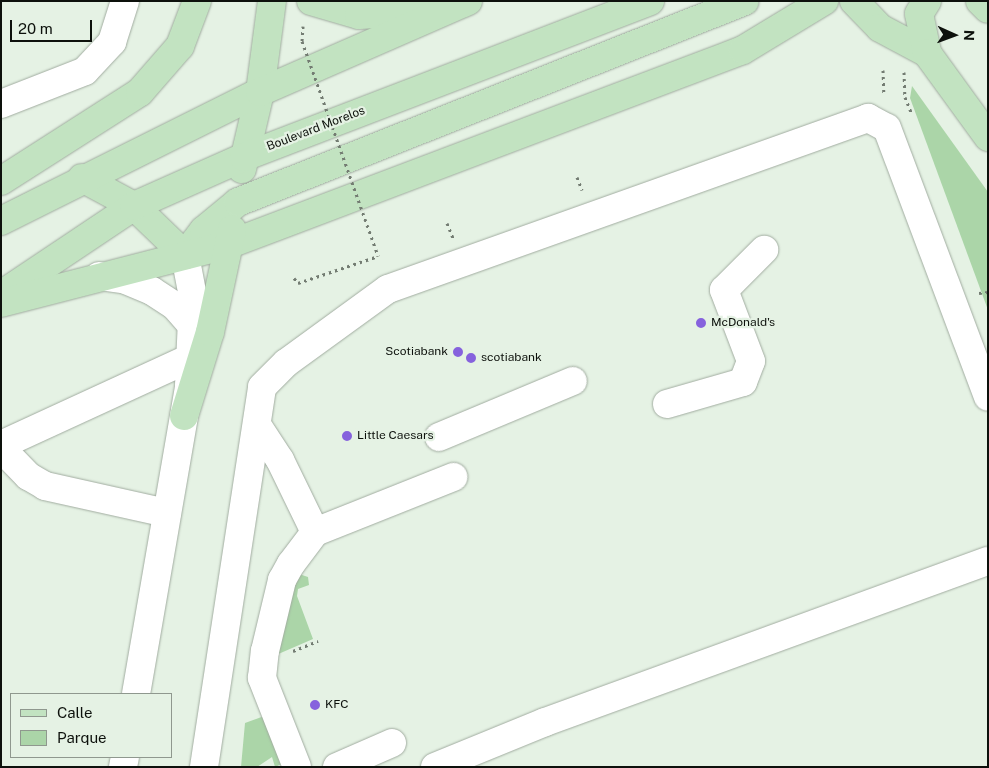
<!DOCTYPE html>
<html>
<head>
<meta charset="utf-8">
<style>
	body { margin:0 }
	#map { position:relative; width:989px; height:768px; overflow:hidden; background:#e5f2e4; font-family:"Public Sans",sans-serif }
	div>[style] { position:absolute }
	.green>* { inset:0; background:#abd5a8 }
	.path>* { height:3px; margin-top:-1.5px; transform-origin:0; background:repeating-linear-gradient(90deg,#737c72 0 2.5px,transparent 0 6.5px) }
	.roads { filter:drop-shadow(0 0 1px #a1aca0) drop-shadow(0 0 1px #a1aca0) }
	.minor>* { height:28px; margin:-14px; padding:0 14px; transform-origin:14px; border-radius:14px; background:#fff }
	.major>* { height:28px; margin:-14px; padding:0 14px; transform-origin:14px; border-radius:14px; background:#c2e3c1 }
	.path-bridge>* { height:3px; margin-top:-1.5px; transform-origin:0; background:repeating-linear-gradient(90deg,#737c72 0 2.5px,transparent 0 6.5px) }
	.dots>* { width:14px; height:14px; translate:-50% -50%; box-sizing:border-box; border:2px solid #e5f2e4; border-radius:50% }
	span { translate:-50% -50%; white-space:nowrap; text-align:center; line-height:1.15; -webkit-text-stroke:4.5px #e5f2e4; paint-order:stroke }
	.street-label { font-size:12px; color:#0d110c }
	.poi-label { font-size:12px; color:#0d110c }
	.left { translate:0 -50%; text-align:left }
	.right { translate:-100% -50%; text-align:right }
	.frame { position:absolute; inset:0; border:2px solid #0d110c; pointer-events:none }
	.legend { position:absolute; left:10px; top:693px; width:162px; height:65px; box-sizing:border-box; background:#e5f2e4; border:1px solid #8f988e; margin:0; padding:6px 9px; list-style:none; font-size:15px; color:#0d110c }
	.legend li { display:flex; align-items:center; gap:10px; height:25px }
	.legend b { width:25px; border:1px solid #8f988e }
	.north { position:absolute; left:929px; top:10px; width:50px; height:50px; -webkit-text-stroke:4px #e5f2e4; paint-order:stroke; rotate:92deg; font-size:14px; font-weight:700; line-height:20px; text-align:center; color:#0d110c }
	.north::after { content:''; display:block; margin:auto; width:18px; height:22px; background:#0d110c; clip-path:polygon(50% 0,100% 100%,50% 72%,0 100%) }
	.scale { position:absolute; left:10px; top:20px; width:82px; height:22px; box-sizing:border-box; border:2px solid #0d110c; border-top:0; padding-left:6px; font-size:15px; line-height:18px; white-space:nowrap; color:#0d110c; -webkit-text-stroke:4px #e5f2e4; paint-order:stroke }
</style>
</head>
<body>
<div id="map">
	<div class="green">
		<i style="clip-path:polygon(912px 86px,988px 192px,988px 310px,910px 98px)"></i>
		<i style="clip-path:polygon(302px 575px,308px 577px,309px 585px,298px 589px,297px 596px,313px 639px,276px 655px,290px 576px)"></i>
		<i style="clip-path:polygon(267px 715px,286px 762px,275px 767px,272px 757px,257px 767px,241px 767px,245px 723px)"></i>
	</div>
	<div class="path">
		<i style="left:302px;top:41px;width:15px;rotate:-86deg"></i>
		<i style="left:883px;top:70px;width:24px;rotate:88deg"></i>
		<i style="left:904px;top:72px;width:25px;rotate:88deg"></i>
		<i style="left:905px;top:97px;width:16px;rotate:68deg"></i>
		<i style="left:577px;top:177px;width:14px;rotate:69deg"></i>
		<i style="left:447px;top:223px;width:16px;rotate:68deg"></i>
		<i style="left:294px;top:278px;width:6px;rotate:51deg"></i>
		<i style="left:298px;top:283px;width:84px;rotate:-18.6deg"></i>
		<i style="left:979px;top:293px;width:9px;rotate:-6deg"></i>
		<i style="left:293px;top:651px;width:27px;rotate:-22deg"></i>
	</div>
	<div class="roads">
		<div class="minor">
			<i style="left:1px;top:104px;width:90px;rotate:-21.4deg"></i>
			<i style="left:85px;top:71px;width:40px;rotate:-47deg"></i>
			<i style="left:112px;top:42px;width:43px;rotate:-72.4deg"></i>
			<i style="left:99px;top:276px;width:27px;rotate:8deg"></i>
			<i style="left:126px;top:280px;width:28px;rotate:23deg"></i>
			<i style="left:152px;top:291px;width:27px;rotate:33deg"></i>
			<i style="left:175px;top:306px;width:28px;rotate:49deg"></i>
			<i style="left:667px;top:404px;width:79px;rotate:-16.1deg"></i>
			<i style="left:743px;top:382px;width:22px;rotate:-69deg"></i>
			<i style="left:751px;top:361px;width:76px;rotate:-110.8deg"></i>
			<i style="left:724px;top:290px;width:57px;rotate:-45deg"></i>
			<i style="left:257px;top:425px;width:42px;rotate:56.7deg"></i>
			<i style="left:280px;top:460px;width:80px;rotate:64.1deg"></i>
			<i style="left:439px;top:437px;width:145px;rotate:-22.7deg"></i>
			<i style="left:1px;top:445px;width:210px;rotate:-24.7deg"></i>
			<i style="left:1px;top:448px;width:39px;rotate:46deg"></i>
			<i style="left:28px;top:476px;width:20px;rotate:30deg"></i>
			<i style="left:45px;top:486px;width:125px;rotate:12.5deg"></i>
			<i style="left:136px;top:694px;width:313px;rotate:-80.2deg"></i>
			<i style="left:189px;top:386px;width:89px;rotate:-87.4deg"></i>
			<i style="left:193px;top:297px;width:43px;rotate:-100.8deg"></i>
			<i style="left:123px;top:767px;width:10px;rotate:-79deg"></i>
			<i style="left:204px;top:767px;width:384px;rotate:-81.3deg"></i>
			<i style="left:262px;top:387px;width:34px;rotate:-45deg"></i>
			<i style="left:286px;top:363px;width:126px;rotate:-36deg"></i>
			<i style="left:388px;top:289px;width:510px;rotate:-19.61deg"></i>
			<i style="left:868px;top:118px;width:21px;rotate:28deg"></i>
			<i style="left:887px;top:128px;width:287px;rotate:69.4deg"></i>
			<i style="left:297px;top:767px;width:96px;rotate:-111.5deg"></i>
			<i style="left:262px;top:678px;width:27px;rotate:-84deg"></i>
			<i style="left:265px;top:651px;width:73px;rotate:-76.5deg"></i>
			<i style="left:282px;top:580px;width:18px;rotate:-61deg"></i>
			<i style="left:291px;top:564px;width:40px;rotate:-53deg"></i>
			<i style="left:315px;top:532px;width:149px;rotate:-21.7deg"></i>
			<i style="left:337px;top:767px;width:60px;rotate:-23.6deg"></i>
			<i style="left:435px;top:767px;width:119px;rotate:-22.2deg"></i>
			<i style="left:545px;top:722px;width:471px;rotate:-20deg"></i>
		</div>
		<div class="major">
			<i style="left:311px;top:1px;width:50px;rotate:16.3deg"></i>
			<i style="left:359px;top:15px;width:66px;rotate:-3.5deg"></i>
			<i style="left:854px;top:1px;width:37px;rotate:46deg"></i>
			<i style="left:880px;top:28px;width:53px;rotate:28deg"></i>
			<i style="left:927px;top:1px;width:15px;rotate:122deg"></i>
			<i style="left:919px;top:14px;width:40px;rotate:78deg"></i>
			<i style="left:927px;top:53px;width:104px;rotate:54deg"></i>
			<i style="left:980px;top:1px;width:11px;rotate:45deg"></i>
			<i style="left:242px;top:169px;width:79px;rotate:-76.8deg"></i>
			<i style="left:260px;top:92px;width:92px;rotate:-82.5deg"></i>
			<i style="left:82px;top:178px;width:59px;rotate:28.3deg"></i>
			<i style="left:134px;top:206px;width:71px;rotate:43.9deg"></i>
			<i style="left:185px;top:255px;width:31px;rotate:-53deg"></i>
			<i style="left:204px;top:230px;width:44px;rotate:-39.5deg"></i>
			<i style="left:238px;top:202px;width:545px;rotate:-21.63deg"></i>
			<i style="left:1px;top:181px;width:165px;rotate:-32.6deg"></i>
			<i style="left:140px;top:92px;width:61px;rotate:-49deg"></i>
			<i style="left:180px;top:46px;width:48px;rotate:-69.3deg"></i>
			<i style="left:1px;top:221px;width:289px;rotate:-26.5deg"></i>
			<i style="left:260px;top:92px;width:227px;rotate:-23.6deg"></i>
			<i style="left:1px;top:295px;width:160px;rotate:-33.8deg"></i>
			<i style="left:134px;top:206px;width:120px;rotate:-24deg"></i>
			<i style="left:244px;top:157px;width:435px;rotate:-21deg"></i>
			<i style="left:1px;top:303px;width:236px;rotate:-14.4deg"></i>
			<i style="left:230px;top:244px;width:548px;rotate:-20.71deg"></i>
			<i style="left:743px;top:50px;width:95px;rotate:-31.2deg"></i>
			<i style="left:184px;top:416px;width:88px;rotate:-72.8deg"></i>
			<i style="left:210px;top:332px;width:105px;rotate:-77.9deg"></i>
		</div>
	</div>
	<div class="path-bridge">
		<i style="left:302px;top:41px;width:228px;rotate:70.5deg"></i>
	</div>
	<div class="dots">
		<i style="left:701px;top:323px;background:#8662dd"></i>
		<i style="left:458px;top:352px;background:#8662dd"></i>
		<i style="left:471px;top:358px;background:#8662dd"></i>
		<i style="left:347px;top:436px;background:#8662dd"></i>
		<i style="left:315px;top:705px;background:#8662dd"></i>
	</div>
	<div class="street-label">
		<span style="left:316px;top:129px;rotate:-21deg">Boulevard Morelos</span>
	</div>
	<div class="poi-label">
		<span class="left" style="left:711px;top:323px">McDonald's</span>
		<span class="right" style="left:448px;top:352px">Scotiabank</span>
		<span class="left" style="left:481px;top:358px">scotiabank</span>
		<span class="left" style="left:357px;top:436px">Little Caesars</span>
		<span class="left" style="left:325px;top:705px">KFC</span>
	</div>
	<div class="frame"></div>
	<ul class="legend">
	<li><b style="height:6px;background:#c2e3c1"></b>Calle</li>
	<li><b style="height:14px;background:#abd5a8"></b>Parque</li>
	</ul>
	<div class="north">N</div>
	<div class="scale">20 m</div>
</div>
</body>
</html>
